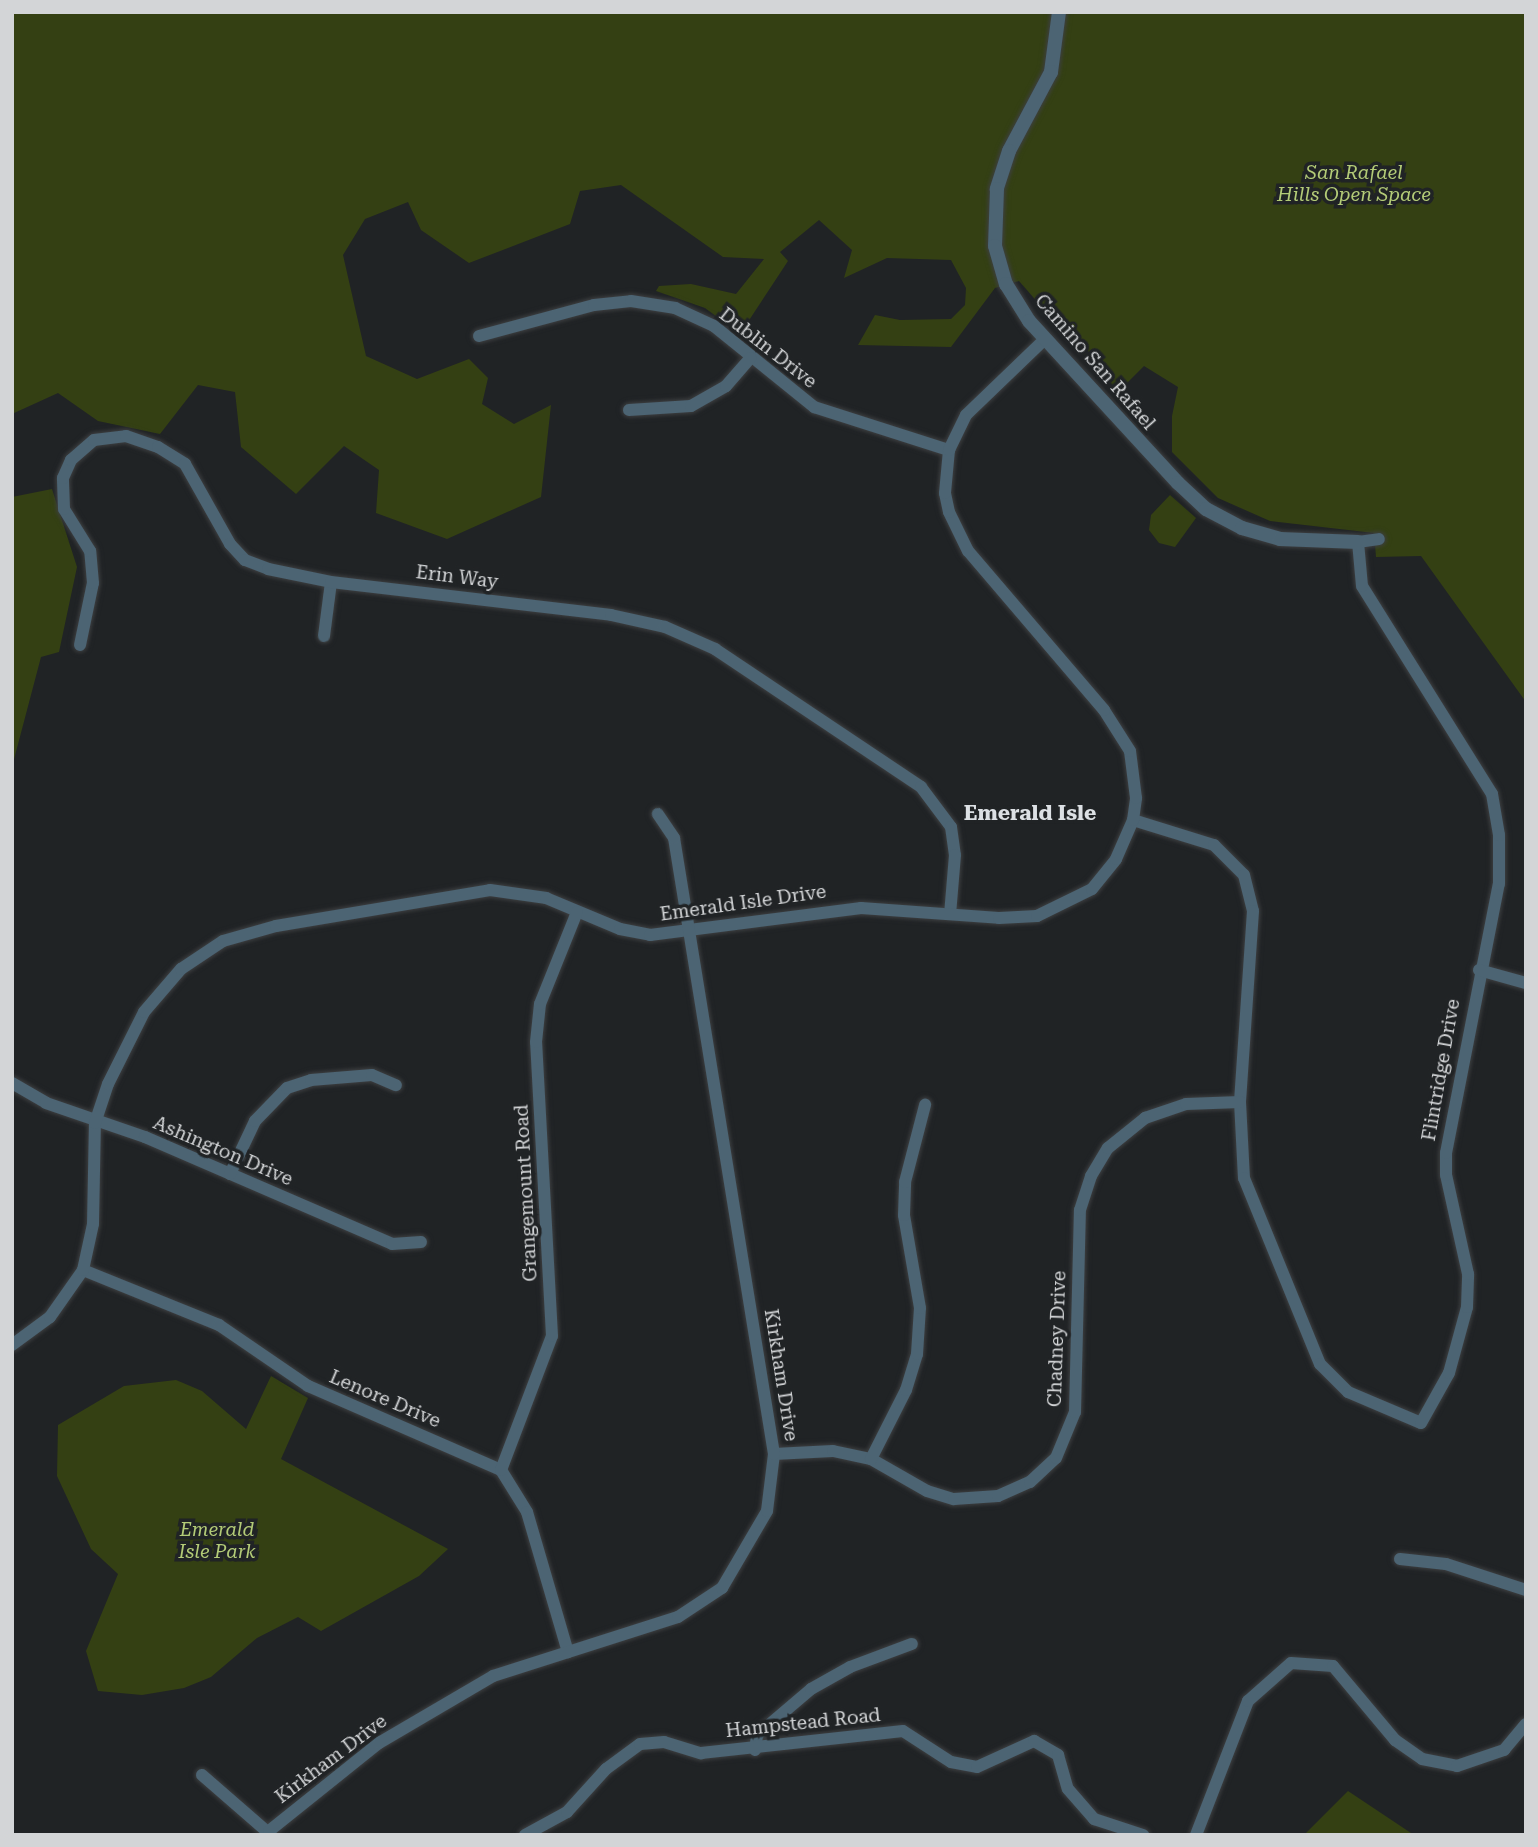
<!DOCTYPE html>
<html>
<head>
<meta charset="utf-8">
<style>
	body { margin:0 }
	#map { position:relative; width:1538px; height:1847px; overflow:hidden; background:#202325; font-family:"Roboto Serif",serif }
	div>[style] { position:absolute }
	.green>* { inset:0; background:#344013 }
	.roads { filter:drop-shadow(0 0 2px #3d3f41) drop-shadow(0 0 2px #3d3f41) }
	.minor>* { height:12px; margin:-6px; padding:0 6px; transform-origin:6px; border-radius:6px; background:#4c6473 }
	.tertiary>* { height:14px; margin:-7px; padding:0 7px; transform-origin:7px; border-radius:7px; background:#4c6473 }
	span { translate:-50% -50%; white-space:nowrap; text-align:center; line-height:1.15; -webkit-text-stroke:7px #202325; paint-order:stroke }
	.park-label { font-size:19px; color:#b3cb77; font-style:italic }
	.street-label { font-size:19px; color:#d3d5d7 }
	.neighbourhood-label { font-size:21px; color:#dce0e4; font-weight:700 }
	.frame { position:absolute; inset:0; border:14px solid #d3d5d7; pointer-events:none }
</style>
</head>
<body>
<div id="map">
	<div class="green">
		<i style="clip-path:polygon(12px 12px,1526px 12px,1526px 702px,1421px 556px,1376px 557px,1374px 533px,1270px 521px,1218px 498px,1172px 452px,1172px 416px,1178px 387px,1144px 366px,1117px 393px,1019px 281px,995px 288px,951px 347px,858px 345px,875px 315px,900px 320px,951px 319px,965px 305px,966px 288px,951px 260px,887px 258px,844px 278px,852px 250px,819px 220px,780px 252px,788px 261px,740px 334px,705px 308px,656px 291px,659px 286px,691px 284px,736px 294px,764px 259px,723px 257px,621px 185px,580px 191px,570px 224px,469px 263px,421px 230px,408px 202px,365px 219px,343px 255px,366px 356px,417px 379px,469px 359px,488px 378px,482px 404px,514px 424px,551px 405px,541px 497px,447px 539px,376px 513px,379px 470px,344px 446px,296px 494px,241px 447px,235px 392px,198px 385px,160px 434px,98px 421px,58px 393px,12px 414px)"></i>
		<i style="clip-path:polygon(52px 489px,77px 567px,59px 652px,41px 657px,12px 767px,12px 497px)"></i>
		<i style="clip-path:polygon(1170px 495px,1196px 518px,1175px 547px,1159px 543px,1149px 530px,1151px 515px)"></i>
		<i style="clip-path:polygon(271px 1376px,308px 1398px,281px 1459px,448px 1549px,419px 1576px,321px 1631px,298px 1617px,257px 1638px,211px 1677px,184px 1688px,142px 1695px,98px 1691px,86px 1651px,118px 1574px,91px 1549px,57px 1476px,58px 1425px,124px 1386px,176px 1380px,202px 1391px,246px 1429px)"></i>
		<i style="clip-path:polygon(1348px 1791px,1414px 1835px,1304px 1835px)"></i>
	</div>
	<div class="roads">
		<div class="minor">
			<i style="left:479px;top:336px;width:119px;rotate:-15.1deg"></i>
			<i style="left:594px;top:305px;width:37px;rotate:-6deg"></i>
			<i style="left:631px;top:301px;width:45px;rotate:9deg"></i>
			<i style="left:675px;top:308px;width:43px;rotate:24.8deg"></i>
			<i style="left:714px;top:326px;width:129px;rotate:39deg"></i>
			<i style="left:814px;top:407px;width:142px;rotate:17.7deg"></i>
			<i style="left:629px;top:410px;width:62px;rotate:-3.7deg"></i>
			<i style="left:691px;top:406px;width:40px;rotate:-29.7deg"></i>
			<i style="left:726px;top:386px;width:37px;rotate:-49deg"></i>
			<i style="left:324px;top:636px;width:54px;rotate:-82.6deg"></i>
			<i style="left:80px;top:645px;width:63px;rotate:-78.2deg"></i>
			<i style="left:93px;top:583px;width:32px;rotate:-95deg"></i>
			<i style="left:90px;top:551px;width:49px;rotate:-121.8deg"></i>
			<i style="left:64px;top:509px;width:31px;rotate:-92deg"></i>
			<i style="left:63px;top:478px;width:20px;rotate:-66deg"></i>
			<i style="left:71px;top:460px;width:30px;rotate:-41deg"></i>
			<i style="left:94px;top:440px;width:32px;rotate:-7deg"></i>
			<i style="left:126px;top:436px;width:34px;rotate:19deg"></i>
			<i style="left:158px;top:447px;width:32px;rotate:32deg"></i>
			<i style="left:185px;top:464px;width:92px;rotate:60.6deg"></i>
			<i style="left:230px;top:544px;width:22px;rotate:47deg"></i>
			<i style="left:245px;top:560px;width:25px;rotate:21deg"></i>
			<i style="left:268px;top:569px;width:64px;rotate:11.7deg"></i>
			<i style="left:331px;top:582px;width:282px;rotate:6.7deg"></i>
			<i style="left:611px;top:615px;width:55px;rotate:12.5deg"></i>
			<i style="left:665px;top:627px;width:55px;rotate:23.7deg"></i>
			<i style="left:715px;top:649px;width:248px;rotate:33.8deg"></i>
			<i style="left:921px;top:787px;width:50px;rotate:53.1deg"></i>
			<i style="left:951px;top:827px;width:28px;rotate:82deg"></i>
			<i style="left:955px;top:855px;width:59px;rotate:94.8deg"></i>
			<i style="left:1133px;top:820px;width:85px;rotate:17.2deg"></i>
			<i style="left:1214px;top:845px;width:42px;rotate:45deg"></i>
			<i style="left:1244px;top:875px;width:37px;rotate:76deg"></i>
			<i style="left:1253px;top:911px;width:191px;rotate:93.9deg"></i>
			<i style="left:1240px;top:1102px;width:76px;rotate:87deg"></i>
			<i style="left:1244px;top:1178px;width:201px;rotate:67.8deg"></i>
			<i style="left:1320px;top:1364px;width:40px;rotate:45deg"></i>
			<i style="left:1348px;top:1392px;width:79px;rotate:23deg"></i>
			<i style="left:1421px;top:1423px;width:57px;rotate:-60.8deg"></i>
			<i style="left:1449px;top:1373px;width:68px;rotate:-74.7deg"></i>
			<i style="left:1467px;top:1307px;width:33px;rotate:-88deg"></i>
			<i style="left:1468px;top:1274px;width:101px;rotate:-102.5deg"></i>
			<i style="left:1446px;top:1175px;width:22px;rotate:-90deg"></i>
			<i style="left:1446px;top:1153px;width:274px;rotate:-78.9deg"></i>
			<i style="left:1499px;top:884px;width:49px;rotate:-90deg"></i>
			<i style="left:1499px;top:835px;width:42px;rotate:-99.7deg"></i>
			<i style="left:1492px;top:794px;width:245px;rotate:-122deg"></i>
			<i style="left:1362px;top:586px;width:44px;rotate:-95.2deg"></i>
			<i style="left:1358px;top:542px;width:21px;rotate:-8deg"></i>
			<i style="left:1479px;top:970px;width:49px;rotate:15.5deg"></i>
			<i style="left:12px;top:1083px;width:39px;rotate:30deg"></i>
			<i style="left:46px;top:1103px;width:105px;rotate:19deg"></i>
			<i style="left:145px;top:1137px;width:269px;rotate:23.4deg"></i>
			<i style="left:392px;top:1244px;width:29px;rotate:-4deg"></i>
			<i style="left:230px;top:1174px;width:59px;rotate:-64.7deg"></i>
			<i style="left:255px;top:1121px;width:46px;rotate:-45.9deg"></i>
			<i style="left:287px;top:1088px;width:25px;rotate:-18deg"></i>
			<i style="left:311px;top:1080px;width:61px;rotate:-4.7deg"></i>
			<i style="left:372px;top:1075px;width:26px;rotate:23deg"></i>
			<i style="left:83px;top:1270px;width:147px;rotate:22deg"></i>
			<i style="left:219px;top:1325px;width:108px;rotate:34.4deg"></i>
			<i style="left:308px;top:1386px;width:210px;rotate:23.5deg"></i>
			<i style="left:501px;top:1470px;width:49px;rotate:58.2deg"></i>
			<i style="left:527px;top:1512px;width:146px;rotate:73.7deg"></i>
			<i style="left:12px;top:1345px;width:47px;rotate:-36.4deg"></i>
			<i style="left:50px;top:1317px;width:57px;rotate:-54.9deg"></i>
			<i style="left:83px;top:1270px;width:47px;rotate:-77.7deg"></i>
			<i style="left:93px;top:1224px;width:101px;rotate:-88.9deg"></i>
			<i style="left:95px;top:1123px;width:41px;rotate:-71.6deg"></i>
			<i style="left:108px;top:1084px;width:80px;rotate:-63.4deg"></i>
			<i style="left:144px;top:1012px;width:57px;rotate:-49.3deg"></i>
			<i style="left:181px;top:969px;width:50px;rotate:-33.7deg"></i>
			<i style="left:223px;top:941px;width:55px;rotate:-15.8deg"></i>
			<i style="left:276px;top:926px;width:217px;rotate:-9.5deg"></i>
			<i style="left:490px;top:890px;width:57px;rotate:8.1deg"></i>
			<i style="left:546px;top:898px;width:80px;rotate:22.7deg"></i>
			<i style="left:620px;top:929px;width:31px;rotate:11deg"></i>
			<i style="left:650px;top:935px;width:213px;rotate:-7.3deg"></i>
			<i style="left:861px;top:908px;width:138px;rotate:4.1deg"></i>
			<i style="left:999px;top:918px;width:38px;rotate:-3deg"></i>
			<i style="left:1037px;top:916px;width:61px;rotate:-26.1deg"></i>
			<i style="left:1092px;top:889px;width:38px;rotate:-51deg"></i>
			<i style="left:1116px;top:859px;width:43px;rotate:-66.4deg"></i>
			<i style="left:1133px;top:820px;width:22px;rotate:-82deg"></i>
			<i style="left:1136px;top:798px;width:47px;rotate:-97.3deg"></i>
			<i style="left:1130px;top:751px;width:49px;rotate:-122.4deg"></i>
			<i style="left:1104px;top:710px;width:209px;rotate:-130.5deg"></i>
			<i style="left:968px;top:551px;width:43px;rotate:-116deg"></i>
			<i style="left:949px;top:512px;width:19px;rotate:-102deg"></i>
			<i style="left:945px;top:493px;width:43px;rotate:-84.7deg"></i>
			<i style="left:949px;top:450px;width:39px;rotate:-64deg"></i>
			<i style="left:966px;top:415px;width:110px;rotate:-43.9deg"></i>
			<i style="left:774px;top:1454px;width:59px;rotate:-2.9deg"></i>
			<i style="left:833px;top:1451px;width:39px;rotate:12deg"></i>
			<i style="left:871px;top:1459px;width:64px;rotate:29.7deg"></i>
			<i style="left:927px;top:1491px;width:28px;rotate:17deg"></i>
			<i style="left:954px;top:1499px;width:44px;rotate:-3.9deg"></i>
			<i style="left:998px;top:1496px;width:35px;rotate:-24deg"></i>
			<i style="left:1030px;top:1482px;width:35px;rotate:-43deg"></i>
			<i style="left:1056px;top:1458px;width:50px;rotate:-67.6deg"></i>
			<i style="left:1075px;top:1412px;width:202px;rotate:-88.6deg"></i>
			<i style="left:1080px;top:1210px;width:36px;rotate:-72deg"></i>
			<i style="left:1091px;top:1176px;width:33px;rotate:-59deg"></i>
			<i style="left:1108px;top:1148px;width:48px;rotate:-39deg"></i>
			<i style="left:1145px;top:1118px;width:43px;rotate:-18.9deg"></i>
			<i style="left:1186px;top:1104px;width:54px;rotate:-2.1deg"></i>
			<i style="left:871px;top:1459px;width:77px;rotate:-63.1deg"></i>
			<i style="left:906px;top:1390px;width:38px;rotate:-73deg"></i>
			<i style="left:917px;top:1354px;width:46px;rotate:-86.3deg"></i>
			<i style="left:920px;top:1308px;width:94px;rotate:-99.8deg"></i>
			<i style="left:904px;top:1215px;width:33px;rotate:-88deg"></i>
			<i style="left:905px;top:1182px;width:80px;rotate:-75.4deg"></i>
			<i style="left:501px;top:1470px;width:143px;rotate:-69.2deg"></i>
			<i style="left:552px;top:1336px;width:294px;rotate:-93.1deg"></i>
			<i style="left:536px;top:1042px;width:38px;rotate:-84deg"></i>
			<i style="left:540px;top:1004px;width:99px;rotate:-68.1deg"></i>
			<i style="left:1400px;top:1559px;width:46px;rotate:6.2deg"></i>
			<i style="left:1446px;top:1564px;width:84px;rotate:18deg"></i>
			<i style="left:755px;top:1750px;width:15px;rotate:-82deg"></i>
			<i style="left:757px;top:1735px;width:71px;rotate:-40.4deg"></i>
			<i style="left:811px;top:1689px;width:45px;rotate:-29.4deg"></i>
			<i style="left:850px;top:1667px;width:66px;rotate:-20.4deg"></i>
			<i style="left:202px;top:1775px;width:91px;rotate:41deg"></i>
			<i style="left:269px;top:1831px;width:141px;rotate:-38.7deg"></i>
			<i style="left:379px;top:1743px;width:132px;rotate:-30.4deg"></i>
			<i style="left:493px;top:1676px;width:194px;rotate:-17.7deg"></i>
			<i style="left:678px;top:1617px;width:53px;rotate:-33.4deg"></i>
			<i style="left:722px;top:1588px;width:89px;rotate:-59.7deg"></i>
			<i style="left:767px;top:1511px;width:57px;rotate:-83deg"></i>
			<i style="left:774px;top:1454px;width:624px;rotate:-99.22deg"></i>
			<i style="left:674px;top:838px;width:29px;rotate:-124deg"></i>
			<i style="left:525px;top:1835px;width:48px;rotate:-28.7deg"></i>
			<i style="left:567px;top:1812px;width:58px;rotate:-47.8deg"></i>
			<i style="left:606px;top:1769px;width:42px;rotate:-36.3deg"></i>
			<i style="left:640px;top:1744px;width:24px;rotate:-5deg"></i>
			<i style="left:664px;top:1742px;width:39px;rotate:17deg"></i>
			<i style="left:701px;top:1753px;width:203px;rotate:-6.2deg"></i>
			<i style="left:903px;top:1731px;width:57px;rotate:32.9deg"></i>
			<i style="left:951px;top:1762px;width:26px;rotate:11deg"></i>
			<i style="left:977px;top:1767px;width:63px;rotate:-24.5deg"></i>
			<i style="left:1034px;top:1741px;width:28px;rotate:30deg"></i>
			<i style="left:1058px;top:1755px;width:35px;rotate:74deg"></i>
			<i style="left:1068px;top:1789px;width:40px;rotate:49deg"></i>
			<i style="left:1094px;top:1819px;width:52px;rotate:18.1deg"></i>
			<i style="left:1196px;top:1835px;width:144px;rotate:-68.8deg"></i>
			<i style="left:1248px;top:1701px;width:57px;rotate:-41.5deg"></i>
			<i style="left:1291px;top:1663px;width:42px;rotate:4.1deg"></i>
			<i style="left:1333px;top:1666px;width:97px;rotate:50deg"></i>
			<i style="left:1395px;top:1740px;width:33px;rotate:35deg"></i>
			<i style="left:1422px;top:1759px;width:36px;rotate:11deg"></i>
			<i style="left:1457px;top:1766px;width:50px;rotate:-18.8deg"></i>
			<i style="left:1504px;top:1750px;width:34px;rotate:-50deg"></i>
		</div>
		<div class="tertiary">
			<i style="left:1059px;top:12px;width:61px;rotate:97.6deg"></i>
			<i style="left:1051px;top:72px;width:89px;rotate:118deg"></i>
			<i style="left:1009px;top:151px;width:40px;rotate:108deg"></i>
			<i style="left:997px;top:189px;width:57px;rotate:92deg"></i>
			<i style="left:995px;top:246px;width:40px;rotate:74deg"></i>
			<i style="left:1006px;top:284px;width:44px;rotate:58.1deg"></i>
			<i style="left:1029px;top:321px;width:220px;rotate:47.4deg"></i>
			<i style="left:1178px;top:483px;width:38px;rotate:43deg"></i>
			<i style="left:1206px;top:509px;width:41px;rotate:27.8deg"></i>
			<i style="left:1242px;top:528px;width:40px;rotate:16deg"></i>
			<i style="left:1280px;top:539px;width:78px;rotate:2.2deg"></i>
		</div>
	</div>
	<div class="park-label">
		<span style="left:1354px;top:184px">San Rafael<br>Hills Open Space</span>
		<span style="left:217px;top:1541px">Emerald<br>Isle Park</span>
	</div>
	<div class="street-label">
		<span style="left:768px;top:348px;rotate:38deg">Dublin Drive</span>
		<span style="left:1095px;top:362px;rotate:49deg">Camino San Rafael</span>
		<span style="left:457px;top:577px;rotate:7deg">Erin Way</span>
		<span style="left:743px;top:903px;rotate:-8deg">Emerald Isle Drive</span>
		<span style="left:1441px;top:1070px;rotate:-80deg">Flintridge Drive</span>
		<span style="left:223px;top:1151px;rotate:23deg">Ashington Drive</span>
		<span style="left:526px;top:1193px;rotate:-93deg">Grangemount Road</span>
		<span style="left:1057px;top:1339px;rotate:-88deg">Chadney Drive</span>
		<span style="left:781px;top:1375px;rotate:81deg">Kirkham Drive</span>
		<span style="left:385px;top:1399px;rotate:23deg">Lenore Drive</span>
		<span style="left:803px;top:1723px;rotate:-6deg">Hampstead Road</span>
		<span style="left:331px;top:1759px;rotate:-37deg">Kirkham Drive</span>
	</div>
	<div class="neighbourhood-label">
		<span style="left:1030px;top:813px">Emerald Isle</span>
	</div>
	<div class="frame"></div>
</div>
</body>
</html>
